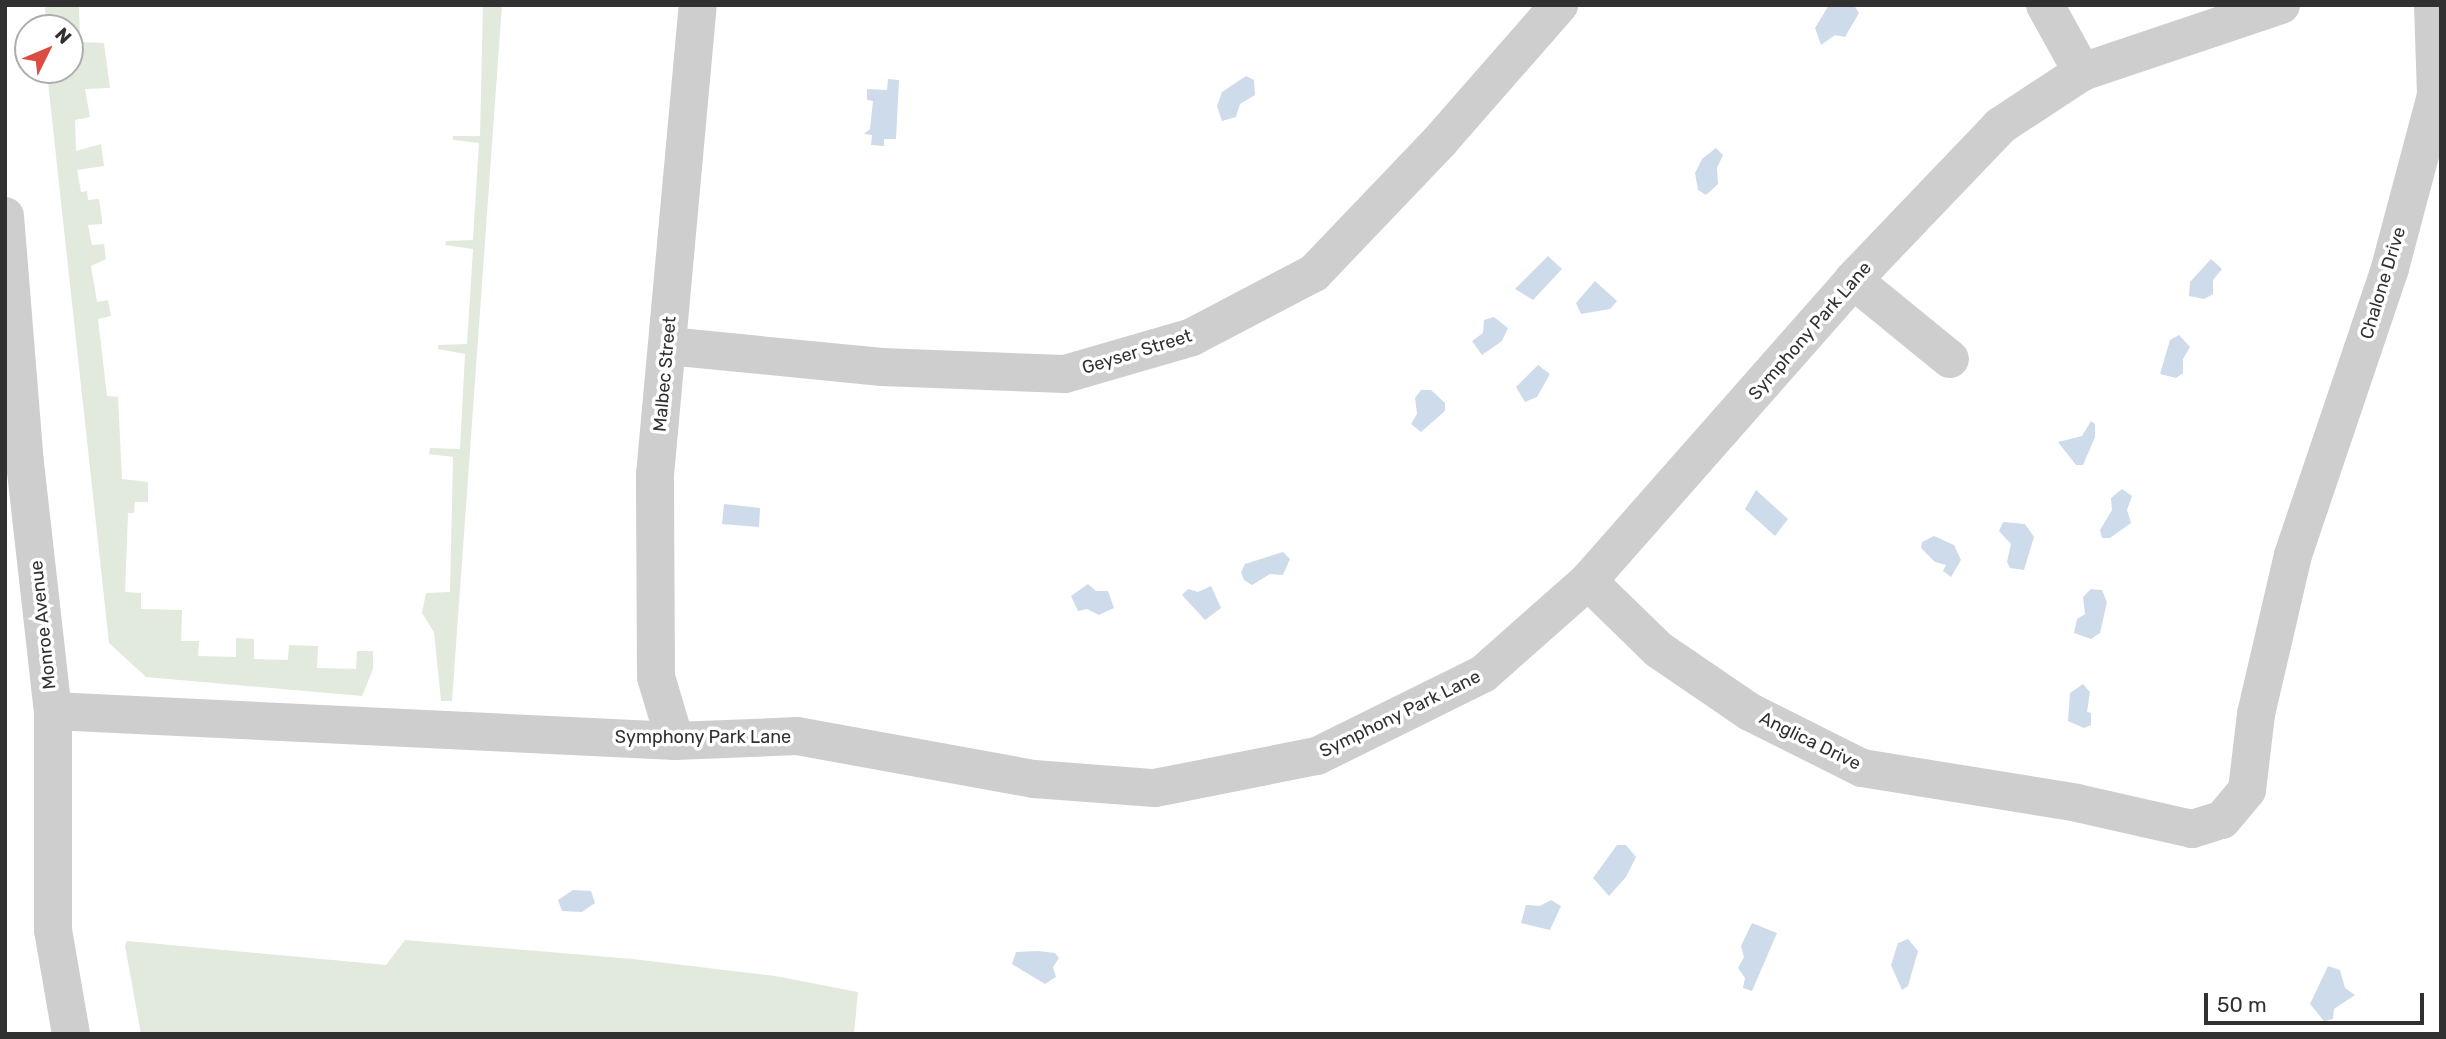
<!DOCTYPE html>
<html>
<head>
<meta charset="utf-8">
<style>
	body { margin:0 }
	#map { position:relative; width:2446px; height:1039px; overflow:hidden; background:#fff; font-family:Rubik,sans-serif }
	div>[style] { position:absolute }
	.green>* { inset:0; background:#e2e9dd }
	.water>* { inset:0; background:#cedbeb }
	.minor>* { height:38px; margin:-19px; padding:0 19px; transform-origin:19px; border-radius:19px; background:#cecece }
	span { translate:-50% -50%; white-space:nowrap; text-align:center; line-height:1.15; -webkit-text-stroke:7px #fff; paint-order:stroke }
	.street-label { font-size:18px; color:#313131 }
	.frame { position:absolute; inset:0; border:7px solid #313131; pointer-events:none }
	.north { position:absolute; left:14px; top:14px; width:70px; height:70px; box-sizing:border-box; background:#fff; border:2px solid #adadad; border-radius:50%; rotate:47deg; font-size:19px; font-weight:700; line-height:28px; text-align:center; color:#313131 }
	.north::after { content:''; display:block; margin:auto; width:24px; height:32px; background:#da4d40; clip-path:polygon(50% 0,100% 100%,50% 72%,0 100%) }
	.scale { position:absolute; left:2204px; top:993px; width:220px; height:32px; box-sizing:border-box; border:4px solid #313131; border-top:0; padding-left:9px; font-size:21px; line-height:24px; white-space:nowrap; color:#313131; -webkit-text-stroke:5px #fff; paint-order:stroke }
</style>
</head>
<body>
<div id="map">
	<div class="green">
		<i style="clip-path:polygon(45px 5px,79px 5px,80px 42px,104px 43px,110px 88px,85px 89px,90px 117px,75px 120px,76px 151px,101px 144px,104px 166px,77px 170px,81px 192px,87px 191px,88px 200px,99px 199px,102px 220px,102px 224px,88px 225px,92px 245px,104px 244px,106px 259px,91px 266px,97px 302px,108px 300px,111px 316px,98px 319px,107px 396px,118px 397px,122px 479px,148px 482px,148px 502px,135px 502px,134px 513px,128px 513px,125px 592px,141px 593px,141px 609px,182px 610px,181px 641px,199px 641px,198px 656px,236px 657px,236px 638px,254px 639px,254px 659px,288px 660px,289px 645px,318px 646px,317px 668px,356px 669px,357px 651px,373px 651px,373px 669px,362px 696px,146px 677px,109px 643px,47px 73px,70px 70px,70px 28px,46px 28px)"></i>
		<i style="clip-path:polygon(483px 5px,502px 5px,452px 701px,441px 701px,434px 632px,422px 613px,426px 593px,450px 592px,453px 457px,429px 454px,430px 448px,460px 449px,465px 354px,438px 349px,438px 345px,467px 344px,473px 249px,445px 245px,446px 241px,473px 240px,479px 143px,453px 140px,453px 136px,480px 136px)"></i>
		<i style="clip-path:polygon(405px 940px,633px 959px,775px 976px,858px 992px,854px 1034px,141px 1034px,125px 946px,127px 941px,386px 965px)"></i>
	</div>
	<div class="water">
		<i style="clip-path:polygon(1829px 5px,1854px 5px,1859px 13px,1845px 37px,1835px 35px,1821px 45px,1815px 28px)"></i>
		<i style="clip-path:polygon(1246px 76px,1254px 80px,1255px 95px,1240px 104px,1236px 117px,1222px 121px,1217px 106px,1222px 92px)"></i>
		<i style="clip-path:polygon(888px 79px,899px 80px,896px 139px,884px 139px,884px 146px,871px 145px,872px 135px,864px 134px,870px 129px,873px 101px,867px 100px,867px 89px,887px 90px)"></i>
		<i style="clip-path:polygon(1716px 148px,1723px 155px,1717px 168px,1718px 184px,1706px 195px,1698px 190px,1695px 173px,1702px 159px)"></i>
		<i style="clip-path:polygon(1548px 256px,1562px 269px,1533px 300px,1515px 289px)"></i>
		<i style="clip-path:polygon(2211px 259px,2222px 269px,2213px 280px,2213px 294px,2204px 299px,2189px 296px,2190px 282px)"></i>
		<i style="clip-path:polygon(1595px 281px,1617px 301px,1610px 309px,1581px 314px,1576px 303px)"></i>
		<i style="clip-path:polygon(1494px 317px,1508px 328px,1502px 341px,1482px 355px,1472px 341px,1483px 333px,1484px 320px)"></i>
		<i style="clip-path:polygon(2179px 335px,2190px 347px,2183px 359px,2183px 373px,2176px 378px,2160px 374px,2170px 340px)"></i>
		<i style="clip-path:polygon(1538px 365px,1550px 374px,1537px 397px,1525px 402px,1516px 387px)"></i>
		<i style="clip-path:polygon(1431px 390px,1445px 403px,1445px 411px,1421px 432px,1411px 424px,1417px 414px,1415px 398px,1421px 390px)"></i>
		<i style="clip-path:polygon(2091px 421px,2095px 424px,2095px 437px,2083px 465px,2076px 465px,2058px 442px,2082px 436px)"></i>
		<i style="clip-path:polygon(2122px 489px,2132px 496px,2127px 510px,2131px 523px,2110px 538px,2102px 538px,2100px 530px,2112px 510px,2111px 498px)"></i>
		<i style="clip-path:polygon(1756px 490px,1788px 519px,1775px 536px,1745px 509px)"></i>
		<i style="clip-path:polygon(724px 504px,760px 508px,759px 527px,722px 524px)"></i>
		<i style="clip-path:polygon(2003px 522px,2025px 524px,2034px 537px,2024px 570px,2010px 568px,2007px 562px,2011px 544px,1999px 531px)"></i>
		<i style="clip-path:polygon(1934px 536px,1954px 545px,1961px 560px,1951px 577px,1943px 571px,1946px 565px,1935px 562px,1921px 548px,1922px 542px)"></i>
		<i style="clip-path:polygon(1283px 552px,1290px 559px,1283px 575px,1270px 574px,1252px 585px,1244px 580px,1241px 572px,1245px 564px)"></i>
		<i style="clip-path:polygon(1088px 584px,1096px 591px,1108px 591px,1114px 608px,1099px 615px,1087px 609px,1078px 611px,1071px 596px)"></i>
		<i style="clip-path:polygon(1211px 586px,1221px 608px,1205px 620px,1182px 595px,1188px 589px,1198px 592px)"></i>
		<i style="clip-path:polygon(2091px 589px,2102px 590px,2107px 602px,2100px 633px,2091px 639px,2074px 633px,2077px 619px,2085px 614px,2083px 597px)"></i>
		<i style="clip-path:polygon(2083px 684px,2090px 692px,2087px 712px,2091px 713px,2091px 725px,2084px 728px,2068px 721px,2070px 693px)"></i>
		<i style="clip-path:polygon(1617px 845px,1626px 845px,1636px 857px,1626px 877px,1609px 896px,1593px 878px)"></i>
		<i style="clip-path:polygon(573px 890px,591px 891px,595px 903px,582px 912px,562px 911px,558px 900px)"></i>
		<i style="clip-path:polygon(1551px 900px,1561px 906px,1550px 930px,1521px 923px,1526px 905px,1540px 906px)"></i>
		<i style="clip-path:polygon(1752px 923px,1777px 933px,1752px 991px,1743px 988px,1745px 978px,1738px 968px,1744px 957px,1741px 946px)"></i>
		<i style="clip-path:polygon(1908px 939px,1918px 951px,1908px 986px,1902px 990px,1891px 965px,1898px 943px)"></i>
		<i style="clip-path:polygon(1038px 951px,1055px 953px,1059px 958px,1053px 967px,1056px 977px,1045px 984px,1012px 964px,1016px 952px)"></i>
		<i style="clip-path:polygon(2328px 966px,2340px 970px,2345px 988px,2355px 995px,2334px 1009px,2333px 1019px,2324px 1021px,2310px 1004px)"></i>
	</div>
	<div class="minor">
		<i style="left:2045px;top:5px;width:77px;rotate:61.1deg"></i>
		<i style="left:5px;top:216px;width:248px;rotate:85.4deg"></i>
		<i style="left:25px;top:463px;width:250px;rotate:83.6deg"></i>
		<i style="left:53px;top:711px;width:219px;rotate:90deg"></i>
		<i style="left:53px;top:930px;width:106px;rotate:80.2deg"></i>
		<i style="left:1853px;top:280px;width:125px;rotate:39.2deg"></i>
		<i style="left:668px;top:346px;width:215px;rotate:5.6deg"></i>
		<i style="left:882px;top:367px;width:183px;rotate:2.2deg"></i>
		<i style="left:1065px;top:374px;width:132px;rotate:-16.2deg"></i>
		<i style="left:1192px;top:337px;width:138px;rotate:-27.7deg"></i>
		<i style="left:1314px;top:273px;width:182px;rotate:-46.3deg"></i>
		<i style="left:1440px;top:141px;width:181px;rotate:-48.8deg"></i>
		<i style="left:1588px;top:581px;width:99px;rotate:44.2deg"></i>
		<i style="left:1659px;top:650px;width:110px;rotate:34.3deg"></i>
		<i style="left:1750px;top:712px;width:125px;rotate:26.6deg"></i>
		<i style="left:1862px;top:768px;width:218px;rotate:9.2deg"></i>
		<i style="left:2077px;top:803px;width:118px;rotate:12.7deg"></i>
		<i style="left:2192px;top:829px;width:31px;rotate:-17deg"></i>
		<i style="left:2222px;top:820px;width:39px;rotate:-50deg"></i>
		<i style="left:2247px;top:790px;width:77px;rotate:-83.2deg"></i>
		<i style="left:2256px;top:714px;width:163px;rotate:-76.9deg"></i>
		<i style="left:2293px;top:555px;width:303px;rotate:-71.3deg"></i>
		<i style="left:2390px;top:268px;width:179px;rotate:-75.1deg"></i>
		<i style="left:2436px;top:95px;width:90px;rotate:-91.9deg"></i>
		<i style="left:53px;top:711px;width:623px;rotate:2.76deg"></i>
		<i style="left:675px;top:741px;width:122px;rotate:-2.3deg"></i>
		<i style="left:797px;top:736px;width:241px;rotate:10.3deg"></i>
		<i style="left:1034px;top:779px;width:121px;rotate:4.3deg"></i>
		<i style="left:1155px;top:788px;width:165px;rotate:-11.2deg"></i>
		<i style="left:1317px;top:756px;width:185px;rotate:-26.3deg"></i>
		<i style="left:1483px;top:674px;width:140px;rotate:-41.5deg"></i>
		<i style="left:1588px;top:581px;width:401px;rotate:-48.6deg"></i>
		<i style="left:1853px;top:280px;width:213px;rotate:-46.3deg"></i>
		<i style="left:2000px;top:126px;width:98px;rotate:-33.4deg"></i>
		<i style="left:2082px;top:72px;width:210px;rotate:-18.6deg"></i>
		<i style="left:675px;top:741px;width:67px;rotate:-106.5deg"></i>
		<i style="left:656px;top:677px;width:202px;rotate:-90.3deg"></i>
		<i style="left:655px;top:475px;width:472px;rotate:-84.8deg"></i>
	</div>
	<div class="street-label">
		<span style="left:2383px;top:283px;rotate:-73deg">Chalone Drive</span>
		<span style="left:1810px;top:331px;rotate:-49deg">Symphony Park Lane</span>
		<span style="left:1137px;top:352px;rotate:-17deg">Geyser Street</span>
		<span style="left:665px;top:374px;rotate:-85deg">Malbec Street</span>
		<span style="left:43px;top:625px;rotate:-96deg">Monroe Avenue</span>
		<span style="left:1400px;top:714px;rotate:-26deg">Symphony Park Lane</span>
		<span style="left:703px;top:737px">Symphony Park Lane</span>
		<span style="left:1810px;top:741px;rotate:26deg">Anglica Drive</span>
	</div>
	<div class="frame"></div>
	<div class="north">N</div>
	<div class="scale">50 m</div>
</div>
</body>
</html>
